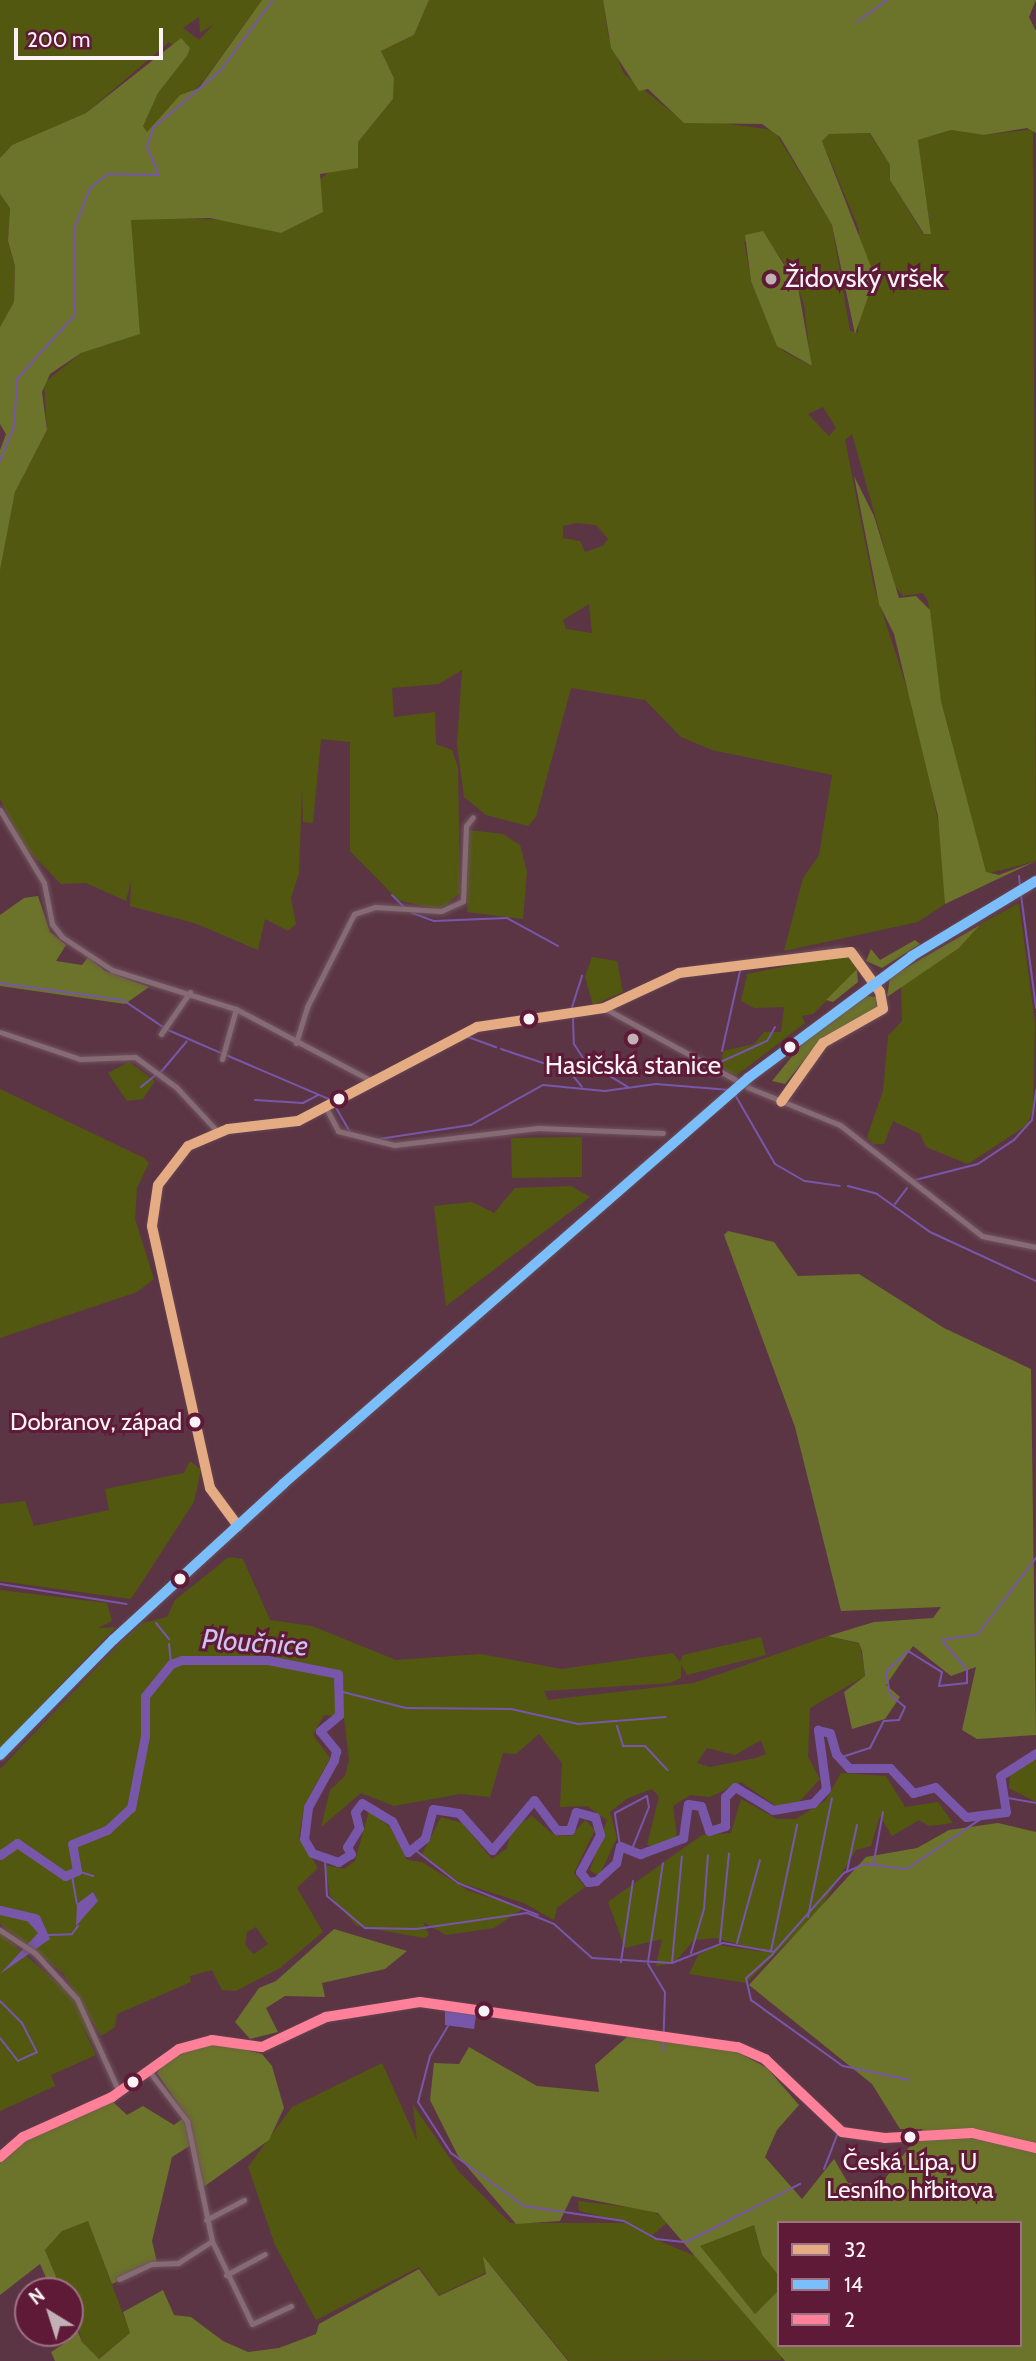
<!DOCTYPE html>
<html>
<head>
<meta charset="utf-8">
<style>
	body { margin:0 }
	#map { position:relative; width:1036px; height:2361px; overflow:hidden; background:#5c3544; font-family:Cabin,sans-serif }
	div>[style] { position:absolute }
	.green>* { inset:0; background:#525810 }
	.forest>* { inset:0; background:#6c732a }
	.water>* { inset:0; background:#7857ab }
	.stream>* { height:2px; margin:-1px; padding:0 1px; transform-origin:1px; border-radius:1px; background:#7857ab }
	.river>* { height:9px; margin:-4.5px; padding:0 4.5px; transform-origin:4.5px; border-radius:4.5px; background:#7857ab }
	.roads { filter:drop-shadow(0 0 2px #6f545f) drop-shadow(0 0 2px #6f545f) }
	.minor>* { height:5px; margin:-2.5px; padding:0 2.5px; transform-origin:2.5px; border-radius:2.5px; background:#876b74 }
	.major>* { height:7px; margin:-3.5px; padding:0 3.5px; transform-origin:3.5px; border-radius:3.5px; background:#8d7073 }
	.bridges { filter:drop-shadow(0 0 2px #6f545f) drop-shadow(0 0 2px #6f545f) }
	.major-bridge>* { height:7px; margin:-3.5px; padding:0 3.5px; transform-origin:3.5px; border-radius:3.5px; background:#8d7073 }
	.bus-1>* { height:10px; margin:-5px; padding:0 5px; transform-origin:5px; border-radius:5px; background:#e5ac83 }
	.bus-2>* { height:10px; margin:-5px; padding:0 5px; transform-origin:5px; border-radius:5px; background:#7abffc }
	.bus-3>* { height:10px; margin:-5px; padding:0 5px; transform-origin:5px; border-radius:5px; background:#ff8098 }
	.dots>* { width:19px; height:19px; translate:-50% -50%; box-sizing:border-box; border:4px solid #5f1a37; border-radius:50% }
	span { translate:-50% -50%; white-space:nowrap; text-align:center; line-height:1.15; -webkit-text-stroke:6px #5f1a37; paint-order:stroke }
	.bus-label { font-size:24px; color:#fbf2f5 }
	.right { translate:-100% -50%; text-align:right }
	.poi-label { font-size:26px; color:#fbf2f5 }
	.left { translate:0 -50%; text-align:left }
	.water-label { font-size:28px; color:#d0c1f1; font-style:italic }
	.legend { position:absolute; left:777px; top:2221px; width:245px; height:126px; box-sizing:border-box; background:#5f1a37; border:2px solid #9d7083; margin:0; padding:9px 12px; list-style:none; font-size:21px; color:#fbf2f5 }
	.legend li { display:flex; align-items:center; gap:14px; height:35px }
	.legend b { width:35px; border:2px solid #9d7083 }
	.north { position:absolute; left:14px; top:2277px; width:70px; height:70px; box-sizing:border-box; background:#5f1a37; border:2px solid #9d7083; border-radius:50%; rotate:322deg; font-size:19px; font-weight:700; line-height:28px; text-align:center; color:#fbf2f5 }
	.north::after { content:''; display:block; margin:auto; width:24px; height:32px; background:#c3b0b7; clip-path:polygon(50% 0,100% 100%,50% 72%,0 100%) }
	.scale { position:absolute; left:14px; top:28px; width:149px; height:32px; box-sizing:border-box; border:4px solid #fbf2f5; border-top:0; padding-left:9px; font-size:21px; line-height:24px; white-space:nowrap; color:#fbf2f5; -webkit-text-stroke:5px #5f1a37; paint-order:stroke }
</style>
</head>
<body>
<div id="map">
	<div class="green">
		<i style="clip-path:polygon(evenodd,0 0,262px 0,198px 88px,180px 95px,147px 132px,142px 126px,158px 93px,187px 56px,169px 42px,86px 113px,12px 145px,0 158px,0 0,199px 17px,200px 33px,214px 24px,199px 40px,183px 28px,199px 17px)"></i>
		<i style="clip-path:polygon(evenodd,429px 0,603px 0,608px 35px,624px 74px,678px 117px,774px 130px,832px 225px,850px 331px,858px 333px,859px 229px,822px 141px,829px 134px,869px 133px,890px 165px,890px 180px,923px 234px,931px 234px,918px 140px,951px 130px,985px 135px,1033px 129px,1036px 861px,986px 874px,940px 698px,928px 601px,923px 593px,903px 596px,895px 586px,852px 434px,845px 440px,874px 587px,918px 722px,944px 851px,945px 904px,918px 922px,784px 951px,803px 878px,819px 855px,832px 775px,712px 750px,681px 737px,645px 700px,571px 688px,536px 817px,528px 826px,486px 815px,464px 797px,457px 744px,462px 670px,439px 684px,392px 688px,394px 717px,435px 712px,436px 744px,452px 750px,458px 767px,460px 893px,440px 910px,398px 900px,350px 851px,350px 742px,321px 739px,313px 823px,303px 822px,302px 788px,299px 873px,291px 898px,296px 924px,288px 931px,265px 919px,258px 950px,197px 924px,130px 906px,131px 881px,126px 901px,86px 883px,61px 884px,23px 845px,0 799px,0 568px,15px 492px,47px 430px,44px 383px,81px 353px,139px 334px,129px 223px,134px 217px,226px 220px,281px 233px,323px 212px,319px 181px,328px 172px,357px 168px,358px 142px,393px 99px,394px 78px,381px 51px,414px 35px,429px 0,744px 241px,773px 247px,793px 276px,804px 304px,811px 366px,783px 351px,771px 330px,751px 281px,744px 241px,429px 0,823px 407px,836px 428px,829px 436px,808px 414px,823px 407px,429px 0,576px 523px,596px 525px,608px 539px,603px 546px,585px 552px,580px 541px,563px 538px,563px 526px,576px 523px,429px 0,589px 604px,592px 633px,566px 629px,563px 620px,589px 604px)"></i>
		<i style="clip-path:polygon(0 194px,10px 207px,8px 242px,15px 266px,14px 302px,0 327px)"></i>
		<i style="clip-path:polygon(469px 830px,503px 834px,520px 845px,527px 872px,523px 919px,467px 912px)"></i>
		<i style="clip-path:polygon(1019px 903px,1035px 1023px,1033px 1110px,1027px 1125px,968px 1164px,926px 1147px,920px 1134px,893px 1121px,884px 1144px,873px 1144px,867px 1137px,883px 1091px,888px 1036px,902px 1021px,901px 983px,959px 948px,982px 923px)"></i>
		<i style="clip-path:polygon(844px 954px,856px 963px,855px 972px,813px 1014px,802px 1016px,805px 1023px,736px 1076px,721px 1068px,723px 1051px,754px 1044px,764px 1032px,781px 1032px,784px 1007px,754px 1008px,741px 1001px,747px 974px)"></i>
		<i style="clip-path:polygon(592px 957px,617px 961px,623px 992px,593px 1005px,585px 977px)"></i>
		<i style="clip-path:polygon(129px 1062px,155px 1081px,143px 1099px,127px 1101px,108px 1073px)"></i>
		<i style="clip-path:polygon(0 1089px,144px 1158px,149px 1163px,137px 1188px,135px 1219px,154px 1279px,137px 1292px,0 1338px)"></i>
		<i style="clip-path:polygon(582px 1137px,582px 1177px,512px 1178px,511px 1138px)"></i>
		<i style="clip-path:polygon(571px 1186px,590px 1197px,446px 1306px,434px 1206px,472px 1202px,494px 1213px,515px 1188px)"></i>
		<i style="clip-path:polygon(190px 1461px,201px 1470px,194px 1502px,131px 1599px,0 1581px,0 1504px,25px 1501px,34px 1526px,109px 1510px,105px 1489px,184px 1473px)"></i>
		<i style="clip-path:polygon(evenodd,229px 1557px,243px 1559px,270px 1620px,312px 1626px,396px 1660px,481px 1654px,561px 1669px,673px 1653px,680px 1662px,683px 1655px,761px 1637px,766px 1655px,687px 1675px,681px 1664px,681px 1678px,670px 1683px,544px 1691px,548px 1700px,694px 1683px,828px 1636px,860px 1644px,865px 1676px,810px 1708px,808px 1757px,820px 1779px,799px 1802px,776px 1806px,741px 1782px,710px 1797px,690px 1795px,673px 1806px,677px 1837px,652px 1846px,647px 1845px,659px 1797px,652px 1789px,628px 1798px,610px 1812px,617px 1838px,599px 1876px,590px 1870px,607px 1820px,587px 1806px,560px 1807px,562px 1763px,539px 1734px,516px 1754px,503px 1753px,490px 1797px,460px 1794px,394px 1806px,361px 1793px,321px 1827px,330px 1790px,345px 1776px,349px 1760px,344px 1717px,324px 1715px,313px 1735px,330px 1758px,304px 1806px,299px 1837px,318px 1868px,297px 1888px,323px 1932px,280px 1968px,236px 1991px,222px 1990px,212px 1970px,190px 1976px,191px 1982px,117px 2014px,115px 2027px,101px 2036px,63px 1973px,0 1924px,0 1769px,119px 1644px,142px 1623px,167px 1617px,175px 1600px,229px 1557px,761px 1740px,766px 1754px,756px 1758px,710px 1767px,697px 1763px,707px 1748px,735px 1755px,761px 1740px,229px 1557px,256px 1927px,268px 1944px,254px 1954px,245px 1945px,247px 1932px,256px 1927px)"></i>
		<i style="clip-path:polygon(0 1590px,107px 1603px,112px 1621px,98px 1628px,116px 1627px,0 1748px)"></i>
		<i style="clip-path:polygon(1036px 1758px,1036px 1802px,1009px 1788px,1010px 1772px)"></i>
		<i style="clip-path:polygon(841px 1773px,886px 1776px,905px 1807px,938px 1802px,953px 1823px,929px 1826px,919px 1820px,892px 1836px,880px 1816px,871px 1846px,856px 1850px,819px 1911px,746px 1983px,689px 1974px,699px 1954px,718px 1945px,764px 1952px,716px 1938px,694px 1940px,674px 1963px,656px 1966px,662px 1939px,625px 1948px,608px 1902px,702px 1835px,731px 1833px,741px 1799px,777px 1819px,796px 1819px,826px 1800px)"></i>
		<i style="clip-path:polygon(369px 1811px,390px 1827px,407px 1860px,422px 1862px,469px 1891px,524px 1908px,494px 1928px,446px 1935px,423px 1922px,429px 1935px,424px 1938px,357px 1926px,330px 1896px,325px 1865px,344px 1869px,355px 1861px)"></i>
		<i style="clip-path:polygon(532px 1816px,554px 1835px,571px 1836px,585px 1820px,595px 1830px,574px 1873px,585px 1887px,557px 1908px,554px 1920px,524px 1903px,461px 1883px,421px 1856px,441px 1817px,462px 1823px,492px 1859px,507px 1848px,511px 1829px)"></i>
		<i style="clip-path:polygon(0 1933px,76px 1999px,101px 2057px,81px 2024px,96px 2055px,51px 2075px,55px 2086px,0 2111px)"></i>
		<i style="clip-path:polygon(382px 2063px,417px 2141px,413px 2105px,460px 2173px,510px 2223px,628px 2223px,579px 2211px,578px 2201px,652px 2210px,668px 2222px,650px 2237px,700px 2258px,781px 2351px,781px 2360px,569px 2361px,484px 2257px,485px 2273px,439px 2295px,419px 2267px,316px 2320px,275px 2245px,248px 2167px,292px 2107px)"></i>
		<i style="clip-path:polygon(88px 2220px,130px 2333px,98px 2359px,82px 2342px,70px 2291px,62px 2291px,45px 2250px,62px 2231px)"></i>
		<i style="clip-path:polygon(754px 2224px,762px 2255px,779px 2276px,779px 2290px,755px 2314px,699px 2246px)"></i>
	</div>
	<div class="forest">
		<i style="clip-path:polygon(262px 0,429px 0,414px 35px,381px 51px,394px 78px,393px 99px,358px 142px,358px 168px,320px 174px,323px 212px,281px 233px,210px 218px,131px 220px,140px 334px,81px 353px,50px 374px,42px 392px,47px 430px,15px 492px,0 570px,0 450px,6px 434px,0 424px,0 327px,14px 302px,15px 266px,8px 241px,10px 208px,0 194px,0 158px,12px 145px,86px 113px,181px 38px,190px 48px,187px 56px,158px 93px,143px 126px,147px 132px,180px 95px,199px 88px)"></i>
		<i style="clip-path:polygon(603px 0,1036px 0,1029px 17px,1036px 31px,1036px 133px,1027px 128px,984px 135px,951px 130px,918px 140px,931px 234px,924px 234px,890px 180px,890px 165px,870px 133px,829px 134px,822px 141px,875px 277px,855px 334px,832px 225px,780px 137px,762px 124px,684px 123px,648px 89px,639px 91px,611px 48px)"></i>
		<i style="clip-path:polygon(763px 231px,798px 287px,812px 366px,777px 346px,751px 281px,745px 235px)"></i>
		<i style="clip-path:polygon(854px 476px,874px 516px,899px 598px,916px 596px,930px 610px,941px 701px,986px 872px,999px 875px,1036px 861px,945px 904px,938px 816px,894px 634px,879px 604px)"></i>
		<i style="clip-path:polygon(38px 896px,50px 932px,66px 945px,56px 961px,82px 965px,88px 957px,105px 971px,149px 987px,125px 1004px,0 986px,0 915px,24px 898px)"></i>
		<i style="clip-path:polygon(980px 925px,959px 948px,887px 997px,890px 977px)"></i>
		<i style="clip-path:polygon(915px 940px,920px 944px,882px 968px,866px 961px,871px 949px,880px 960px)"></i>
		<i style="clip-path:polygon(857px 969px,858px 982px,833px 1002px,826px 1000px)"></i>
		<i style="clip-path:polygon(866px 996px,876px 997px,877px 1009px,823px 1037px,785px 1084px,772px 1081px,803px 1043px)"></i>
		<i style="clip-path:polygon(728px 1231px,774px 1242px,798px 1276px,859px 1274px,944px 1328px,1031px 1369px,1036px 1735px,977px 1739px,962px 1730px,976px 1667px,951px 1676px,913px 1646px,886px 1685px,900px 1697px,885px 1719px,852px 1729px,844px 1692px,865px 1676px,862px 1651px,859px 1643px,828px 1636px,874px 1622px,933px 1618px,941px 1607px,841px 1611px,795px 1427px,724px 1235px)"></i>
		<i style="clip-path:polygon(evenodd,998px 1823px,1036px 1832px,1036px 2361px,785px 2361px,658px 2213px,572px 2196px,560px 2221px,516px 2224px,458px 2156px,430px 2100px,434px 2063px,459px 2064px,469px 2047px,537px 2086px,599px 2092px,595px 2065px,628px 2036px,732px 2049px,767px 2068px,799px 2105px,777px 2130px,765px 2157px,802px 2199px,834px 2159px,848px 2183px,878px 2188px,923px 2129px,900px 2129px,872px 2084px,749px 1985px,866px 1857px,917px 1848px,949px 1830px,998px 1823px,779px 2223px,1020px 2223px,1020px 2345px,779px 2345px,779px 2290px,755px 2314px,700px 2246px,754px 2225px,762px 2255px,779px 2276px,779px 2223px)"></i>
		<i style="clip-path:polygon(334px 1929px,407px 1951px,385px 1969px,322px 1983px,325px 1997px,285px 1996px,266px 2008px,278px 2032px,250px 2039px,235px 2022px,259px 1988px,276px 1981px)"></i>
		<i style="clip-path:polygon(213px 2042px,262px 2054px,272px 2066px,284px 2108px,269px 2140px,198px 2191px,191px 2145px,172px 2157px,152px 2241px,157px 2262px,112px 2284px,88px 2221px,62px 2231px,45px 2250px,62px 2291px,52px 2291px,40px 2264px,0 2295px,0 2162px,27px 2140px,113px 2102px,127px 2115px,143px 2106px,174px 2125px,186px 2116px,157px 2073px,168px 2058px)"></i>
		<i style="clip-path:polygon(483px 2256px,568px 2361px,55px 2361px,51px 2352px,71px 2339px,70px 2311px,82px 2342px,99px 2359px,130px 2333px,123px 2312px,163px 2290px,174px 2315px,191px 2317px,223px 2341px,248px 2352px,279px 2348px,316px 2334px,319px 2324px,419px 2269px,439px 2296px,486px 2274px)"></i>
	</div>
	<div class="water">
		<i style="clip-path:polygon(93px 1892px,98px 1901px,76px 1926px,77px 1904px)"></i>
		<i style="clip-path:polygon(21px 1914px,40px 1916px,50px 1939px,0 1974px,38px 1933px)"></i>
		<i style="clip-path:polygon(445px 2008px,476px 2015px,474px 2029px,445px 2025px)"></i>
	</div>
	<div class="stream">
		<i style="left:857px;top:22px;width:37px;rotate:-36deg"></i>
		<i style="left:0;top:461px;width:37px;rotate:-68deg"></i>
		<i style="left:14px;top:427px;width:48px;rotate:-86.4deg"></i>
		<i style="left:17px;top:379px;width:85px;rotate:-47.9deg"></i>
		<i style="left:74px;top:316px;width:89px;rotate:-89.4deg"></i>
		<i style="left:75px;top:227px;width:42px;rotate:-69deg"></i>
		<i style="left:90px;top:188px;width:23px;rotate:-38deg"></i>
		<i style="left:108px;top:174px;width:51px;rotate:1.1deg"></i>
		<i style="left:159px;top:175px;width:30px;rotate:-113deg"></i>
		<i style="left:147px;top:147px;width:21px;rotate:-71deg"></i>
		<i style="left:154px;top:127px;width:87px;rotate:-40.3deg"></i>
		<i style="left:220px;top:71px;width:89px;rotate:-53.3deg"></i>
		<i style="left:1019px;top:876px;width:9px;rotate:84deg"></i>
		<i style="left:392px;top:895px;width:17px;rotate:45deg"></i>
		<i style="left:1021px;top:895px;width:114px;rotate:82.4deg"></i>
		<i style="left:412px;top:913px;width:23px;rotate:20deg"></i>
		<i style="left:434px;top:921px;width:73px;rotate:-2.4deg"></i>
		<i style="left:507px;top:918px;width:58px;rotate:28.8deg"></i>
		<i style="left:0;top:983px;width:124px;rotate:7.9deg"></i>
		<i style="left:123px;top:1000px;width:48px;rotate:34deg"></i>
		<i style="left:572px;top:1007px;width:33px;rotate:-72deg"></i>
		<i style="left:573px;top:1019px;width:25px;rotate:88deg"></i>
		<i style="left:574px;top:1044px;width:20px;rotate:57deg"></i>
		<i style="left:585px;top:1061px;width:50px;rotate:31.2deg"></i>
		<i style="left:168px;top:1030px;width:58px;rotate:23.5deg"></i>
		<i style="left:468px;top:1037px;width:30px;rotate:20deg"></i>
		<i style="left:501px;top:1049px;width:73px;rotate:18.4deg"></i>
		<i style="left:570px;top:1072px;width:19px;rotate:51deg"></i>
		<i style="left:722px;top:1051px;width:86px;rotate:-77.3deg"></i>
		<i style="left:226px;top:1055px;width:114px;rotate:23.2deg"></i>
		<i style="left:716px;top:1064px;width:56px;rotate:-24.3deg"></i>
		<i style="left:767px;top:1041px;width:16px;rotate:-60deg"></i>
		<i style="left:161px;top:1072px;width:40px;rotate:-50deg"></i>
		<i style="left:141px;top:1087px;width:19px;rotate:-39deg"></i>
		<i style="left:734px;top:1093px;width:82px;rotate:60deg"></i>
		<i style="left:775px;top:1164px;width:34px;rotate:30deg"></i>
		<i style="left:805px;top:1181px;width:35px;rotate:8deg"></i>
		<i style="left:255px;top:1100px;width:48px;rotate:3.6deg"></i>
		<i style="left:303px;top:1103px;width:17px;rotate:-28deg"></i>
		<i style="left:335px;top:1106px;width:30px;rotate:60deg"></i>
		<i style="left:379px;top:1139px;width:93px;rotate:-8.7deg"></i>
		<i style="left:471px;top:1125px;width:82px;rotate:-29.1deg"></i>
		<i style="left:543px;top:1085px;width:62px;rotate:5.5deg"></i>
		<i style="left:605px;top:1091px;width:51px;rotate:-7.8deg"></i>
		<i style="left:656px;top:1084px;width:74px;rotate:4.6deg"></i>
		<i style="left:915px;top:1180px;width:65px;rotate:-14.3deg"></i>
		<i style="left:978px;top:1164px;width:43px;rotate:-33.7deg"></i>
		<i style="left:1014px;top:1140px;width:27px;rotate:-48deg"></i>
		<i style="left:1032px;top:1120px;width:30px;rotate:-82deg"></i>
		<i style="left:848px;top:1186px;width:30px;rotate:15deg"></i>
		<i style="left:877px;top:1194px;width:65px;rotate:35.6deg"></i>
		<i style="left:930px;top:1232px;width:117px;rotate:24.8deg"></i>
		<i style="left:895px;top:1204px;width:20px;rotate:-53deg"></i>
		<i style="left:0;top:1584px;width:128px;rotate:9deg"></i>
		<i style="left:156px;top:1623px;width:21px;rotate:51deg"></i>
		<i style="left:169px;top:1644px;width:20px;rotate:84deg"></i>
		<i style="left:339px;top:1691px;width:69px;rotate:14.2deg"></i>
		<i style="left:406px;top:1708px;width:105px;rotate:0.5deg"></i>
		<i style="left:511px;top:1709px;width:69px;rotate:12.6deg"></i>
		<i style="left:578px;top:1724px;width:88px;rotate:-4.5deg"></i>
		<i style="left:617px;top:1726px;width:21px;rotate:73deg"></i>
		<i style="left:623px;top:1746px;width:22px"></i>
		<i style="left:645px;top:1746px;width:33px;rotate:47deg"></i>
		<i style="left:839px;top:1758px;width:33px;rotate:-18deg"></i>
		<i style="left:870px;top:1748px;width:30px;rotate:-63deg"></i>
		<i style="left:884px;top:1721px;width:15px;rotate:-4deg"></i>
		<i style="left:899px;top:1720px;width:14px;rotate:-65deg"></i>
		<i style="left:905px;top:1707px;width:19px;rotate:-141deg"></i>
		<i style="left:890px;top:1695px;width:23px;rotate:-100deg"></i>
		<i style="left:886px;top:1672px;width:30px;rotate:-44deg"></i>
		<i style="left:908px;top:1651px;width:40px;rotate:32deg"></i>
		<i style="left:942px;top:1672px;width:14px;rotate:102deg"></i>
		<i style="left:939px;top:1686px;width:28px;rotate:-6deg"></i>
		<i style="left:967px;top:1683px;width:13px;rotate:-90deg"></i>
		<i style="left:967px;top:1670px;width:39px;rotate:-130deg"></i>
		<i style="left:942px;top:1640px;width:36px;rotate:-9deg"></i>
		<i style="left:978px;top:1634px;width:96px;rotate:-52.7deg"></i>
		<i style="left:1008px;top:1798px;width:28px;rotate:10deg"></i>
		<i style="left:620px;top:1846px;width:33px;rotate:-99deg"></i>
		<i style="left:615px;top:1813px;width:36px;rotate:-28deg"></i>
		<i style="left:647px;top:1796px;width:11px;rotate:80deg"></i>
		<i style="left:649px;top:1807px;width:45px;rotate:112deg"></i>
		<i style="left:414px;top:1849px;width:56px;rotate:37.7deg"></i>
		<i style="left:458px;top:1883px;width:86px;rotate:21.8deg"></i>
		<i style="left:325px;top:1859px;width:37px;rotate:87deg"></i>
		<i style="left:327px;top:1896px;width:50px;rotate:40.1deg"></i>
		<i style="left:365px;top:1928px;width:51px;rotate:1.1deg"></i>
		<i style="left:416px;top:1929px;width:112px;rotate:-8.2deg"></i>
		<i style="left:527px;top:1913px;width:29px;rotate:22deg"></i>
		<i style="left:554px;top:1924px;width:51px;rotate:41.8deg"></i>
		<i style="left:592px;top:1958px;width:80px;rotate:3.6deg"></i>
		<i style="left:672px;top:1963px;width:55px;rotate:-21.4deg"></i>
		<i style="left:723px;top:1943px;width:52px;rotate:10deg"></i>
		<i style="left:774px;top:1952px;width:106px;rotate:-48.5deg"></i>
		<i style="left:844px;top:1873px;width:22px;rotate:-24deg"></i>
		<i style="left:864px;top:1864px;width:43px;rotate:6.6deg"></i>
		<i style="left:907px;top:1869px;width:91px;rotate:-34.2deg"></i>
		<i style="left:873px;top:1866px;width:55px;rotate:-79.5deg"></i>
		<i style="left:77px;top:1871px;width:17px;rotate:17deg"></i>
		<i style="left:847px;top:1871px;width:47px;rotate:-77.7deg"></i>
		<i style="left:72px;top:1876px;width:28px;rotate:80deg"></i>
		<i style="left:808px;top:1917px;width:121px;rotate:-78.6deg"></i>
		<i style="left:49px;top:1935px;width:23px;rotate:-2deg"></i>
		<i style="left:72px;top:1934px;width:10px;rotate:-53deg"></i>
		<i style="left:720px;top:1942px;width:89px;rotate:-84.2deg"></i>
		<i style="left:737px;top:1943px;width:86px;rotate:-74.5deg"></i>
		<i style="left:771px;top:1951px;width:129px;rotate:-78.3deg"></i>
		<i style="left:691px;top:1953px;width:46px;rotate:-73.5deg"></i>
		<i style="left:704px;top:1909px;width:54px;rotate:-85.8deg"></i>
		<i style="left:773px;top:1954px;width:36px;rotate:138deg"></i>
		<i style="left:746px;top:1978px;width:23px;rotate:77deg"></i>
		<i style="left:751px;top:2000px;width:113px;rotate:35.7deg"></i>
		<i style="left:843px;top:2066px;width:68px;rotate:11.8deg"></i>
		<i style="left:621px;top:1962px;width:82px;rotate:-81.6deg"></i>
		<i style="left:648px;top:1962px;width:100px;rotate:-81.4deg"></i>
		<i style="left:672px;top:1963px;width:107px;rotate:-84.7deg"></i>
		<i style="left:648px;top:1964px;width:33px;rotate:59deg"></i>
		<i style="left:665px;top:1992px;width:59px;rotate:91.9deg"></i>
		<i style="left:0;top:2001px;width:31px;rotate:45deg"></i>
		<i style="left:22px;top:2023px;width:33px;rotate:63deg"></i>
		<i style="left:37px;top:2052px;width:21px;rotate:155deg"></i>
		<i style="left:18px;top:2061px;width:29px;rotate:-128deg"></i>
		<i style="left:448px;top:2026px;width:35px;rotate:121deg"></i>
		<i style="left:430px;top:2056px;width:48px;rotate:104.6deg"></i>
		<i style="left:418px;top:2102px;width:61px;rotate:57.1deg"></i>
		<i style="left:451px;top:2153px;width:90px;rotate:36deg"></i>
		<i style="left:524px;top:2206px;width:101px;rotate:8.5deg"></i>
		<i style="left:624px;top:2221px;width:37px;rotate:29deg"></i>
		<i style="left:656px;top:2239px;width:30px;rotate:6deg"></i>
		<i style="left:686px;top:2242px;width:128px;rotate:-27deg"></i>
		<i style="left:824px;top:2169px;width:39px;rotate:-69deg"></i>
	</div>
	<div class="river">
		<i style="left:0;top:1855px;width:21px;rotate:-35deg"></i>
		<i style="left:17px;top:1843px;width:58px;rotate:34.5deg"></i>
		<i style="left:65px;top:1876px;width:13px;rotate:-23deg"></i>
		<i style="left:77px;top:1871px;width:27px;rotate:-100deg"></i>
		<i style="left:72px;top:1844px;width:38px;rotate:-22deg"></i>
		<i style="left:107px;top:1830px;width:33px;rotate:-43deg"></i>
		<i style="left:131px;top:1808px;width:73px;rotate:-79deg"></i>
		<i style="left:145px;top:1736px;width:40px;rotate:-90deg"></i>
		<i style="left:145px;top:1696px;width:41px;rotate:-50.9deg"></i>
		<i style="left:171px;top:1664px;width:12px;rotate:-20deg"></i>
		<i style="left:182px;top:1660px;width:86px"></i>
		<i style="left:268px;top:1660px;width:71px;rotate:11.3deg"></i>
		<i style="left:338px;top:1674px;width:41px;rotate:88.6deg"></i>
		<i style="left:339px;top:1715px;width:25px;rotate:140deg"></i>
		<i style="left:320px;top:1731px;width:26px;rotate:51deg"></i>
		<i style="left:336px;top:1751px;width:9px;rotate:103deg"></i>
		<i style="left:334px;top:1760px;width:54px;rotate:119deg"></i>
		<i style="left:308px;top:1807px;width:32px;rotate:97deg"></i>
		<i style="left:304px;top:1839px;width:16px;rotate:60deg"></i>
		<i style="left:312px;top:1853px;width:28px;rotate:19deg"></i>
		<i style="left:338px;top:1862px;width:15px;rotate:-32deg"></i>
		<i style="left:351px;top:1854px;width:8px;rotate:-120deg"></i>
		<i style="left:347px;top:1847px;width:22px;rotate:-58deg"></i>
		<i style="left:359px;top:1828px;width:16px;rotate:-104deg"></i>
		<i style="left:355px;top:1812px;width:11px;rotate:-52deg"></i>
		<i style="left:362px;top:1803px;width:35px;rotate:31deg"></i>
		<i style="left:392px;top:1821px;width:35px;rotate:63deg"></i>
		<i style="left:408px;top:1852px;width:22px;rotate:-39deg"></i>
		<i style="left:425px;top:1838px;width:30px;rotate:-75deg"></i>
		<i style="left:433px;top:1809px;width:26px;rotate:9deg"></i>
		<i style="left:459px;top:1813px;width:50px;rotate:48.3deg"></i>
		<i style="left:492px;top:1850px;width:65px;rotate:-50deg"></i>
		<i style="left:534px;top:1800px;width:38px;rotate:53deg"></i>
		<i style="left:557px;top:1830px;width:13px"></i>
		<i style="left:570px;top:1830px;width:19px;rotate:-72deg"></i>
		<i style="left:576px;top:1812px;width:20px;rotate:15deg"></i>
		<i style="left:595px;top:1817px;width:19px;rotate:74deg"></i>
		<i style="left:600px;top:1835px;width:42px;rotate:118.4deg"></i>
		<i style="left:580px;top:1872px;width:13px;rotate:51deg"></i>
		<i style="left:588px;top:1882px;width:8px;rotate:-7deg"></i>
		<i style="left:596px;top:1881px;width:27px;rotate:-42deg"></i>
		<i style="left:616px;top:1863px;width:17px;rotate:-77deg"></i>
		<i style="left:620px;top:1846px;width:22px;rotate:22deg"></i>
		<i style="left:640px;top:1854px;width:46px;rotate:-20.4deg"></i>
		<i style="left:683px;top:1838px;width:34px;rotate:-82deg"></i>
		<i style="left:688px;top:1804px;width:13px;rotate:9deg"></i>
		<i style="left:701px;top:1806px;width:26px;rotate:72deg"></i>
		<i style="left:709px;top:1831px;width:17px;rotate:-17deg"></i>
		<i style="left:725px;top:1826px;width:29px;rotate:-90deg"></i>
		<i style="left:725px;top:1797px;width:14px;rotate:-45deg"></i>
		<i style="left:735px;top:1787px;width:44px;rotate:31.2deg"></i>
		<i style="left:773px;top:1810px;width:41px;rotate:-9.9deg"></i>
		<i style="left:813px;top:1803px;width:19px;rotate:-47deg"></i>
		<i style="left:826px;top:1789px;width:60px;rotate:-97.7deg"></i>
		<i style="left:818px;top:1730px;width:12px;rotate:14deg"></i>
		<i style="left:830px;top:1733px;width:22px;rotate:74deg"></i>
		<i style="left:836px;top:1754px;width:19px;rotate:47deg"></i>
		<i style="left:849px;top:1768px;width:41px"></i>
		<i style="left:890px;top:1768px;width:34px;rotate:47deg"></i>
		<i style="left:913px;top:1793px;width:23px;rotate:-15deg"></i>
		<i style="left:935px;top:1787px;width:43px;rotate:44.1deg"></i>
		<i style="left:966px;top:1817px;width:40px;rotate:-7.1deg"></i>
		<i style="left:1006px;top:1812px;width:36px;rotate:-99deg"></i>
		<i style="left:1000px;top:1776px;width:43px;rotate:-32.6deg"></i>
		<i style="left:0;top:1910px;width:36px;rotate:13deg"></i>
	</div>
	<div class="roads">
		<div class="minor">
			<i style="left:0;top:810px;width:85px;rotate:58.9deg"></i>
			<i style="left:44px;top:883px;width:42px;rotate:79deg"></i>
			<i style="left:52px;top:924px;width:16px;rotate:52deg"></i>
			<i style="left:62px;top:937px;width:60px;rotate:33.4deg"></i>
			<i style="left:112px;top:970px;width:130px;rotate:17.5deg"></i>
			<i style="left:236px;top:1009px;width:156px;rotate:27.9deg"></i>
			<i style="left:604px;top:1008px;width:150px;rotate:28.6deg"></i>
			<i style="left:0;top:1032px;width:84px;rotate:18.6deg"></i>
			<i style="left:80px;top:1059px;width:55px;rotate:-2.1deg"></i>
			<i style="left:135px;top:1057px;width:51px;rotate:36.2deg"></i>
			<i style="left:176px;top:1087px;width:60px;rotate:47deg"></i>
			<i style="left:161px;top:1034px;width:51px;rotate:-55.4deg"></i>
			<i style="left:296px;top:1043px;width:38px;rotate:-73deg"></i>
			<i style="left:307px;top:1007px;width:104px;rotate:-63.2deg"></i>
			<i style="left:354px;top:914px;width:22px;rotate:-18deg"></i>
			<i style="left:375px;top:907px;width:66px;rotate:3.5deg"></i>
			<i style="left:441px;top:911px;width:24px;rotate:-24deg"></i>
			<i style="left:463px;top:901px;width:75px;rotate:-87.7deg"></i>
			<i style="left:466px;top:826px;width:11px;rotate:-52deg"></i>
			<i style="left:222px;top:1059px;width:52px;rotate:-74.4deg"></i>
			<i style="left:747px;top:1087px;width:100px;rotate:22.2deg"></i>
			<i style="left:840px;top:1125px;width:180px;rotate:38deg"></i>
			<i style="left:982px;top:1236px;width:55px;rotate:11.5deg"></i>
			<i style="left:326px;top:1108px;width:26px;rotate:62deg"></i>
			<i style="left:338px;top:1131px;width:58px;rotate:14deg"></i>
			<i style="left:394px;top:1145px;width:145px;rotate:-6.7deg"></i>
			<i style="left:538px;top:1128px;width:125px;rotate:2.3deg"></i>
			<i style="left:238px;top:1526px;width:47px;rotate:-126.4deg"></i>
			<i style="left:210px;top:1488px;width:268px;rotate:-102.5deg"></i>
			<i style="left:152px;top:1226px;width:41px;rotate:-81.7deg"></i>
			<i style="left:158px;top:1185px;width:49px;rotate:-52.4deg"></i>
			<i style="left:188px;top:1146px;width:43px;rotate:-23deg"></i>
			<i style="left:228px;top:1129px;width:70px;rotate:-6.5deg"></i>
			<i style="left:298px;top:1121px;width:202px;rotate:-27.7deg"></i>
			<i style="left:477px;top:1027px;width:128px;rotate:-8.5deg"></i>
			<i style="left:604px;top:1008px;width:83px;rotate:-25deg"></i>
			<i style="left:679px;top:973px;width:162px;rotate:-8.2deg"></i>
			<i style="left:839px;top:950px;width:16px;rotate:15deg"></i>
			<i style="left:0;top:1930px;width:42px;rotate:33.3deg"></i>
			<i style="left:35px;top:1953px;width:62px;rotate:47.6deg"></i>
			<i style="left:77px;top:1999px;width:100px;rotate:65.7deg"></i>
			<i style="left:149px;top:2071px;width:63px;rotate:52.8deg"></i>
			<i style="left:187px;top:2121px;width:123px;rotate:78.2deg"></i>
			<i style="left:212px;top:2241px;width:92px;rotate:64.3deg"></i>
			<i style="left:252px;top:2324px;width:43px;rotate:-24.8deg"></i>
			<i style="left:0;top:2157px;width:30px;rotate:-41deg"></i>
			<i style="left:23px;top:2137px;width:98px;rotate:-24.2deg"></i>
			<i style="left:112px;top:2097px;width:82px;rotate:-35.6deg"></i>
			<i style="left:179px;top:2049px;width:34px;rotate:-15deg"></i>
			<i style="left:212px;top:2040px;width:50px;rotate:8deg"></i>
			<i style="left:262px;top:2047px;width:71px;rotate:-25.1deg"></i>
			<i style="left:326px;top:2017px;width:95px;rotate:-9.1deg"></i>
			<i style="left:420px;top:2002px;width:321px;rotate:8.1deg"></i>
			<i style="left:738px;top:2047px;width:30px;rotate:24deg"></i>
			<i style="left:765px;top:2059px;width:106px;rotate:43.5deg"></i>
			<i style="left:842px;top:2132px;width:43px;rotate:7.9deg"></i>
			<i style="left:885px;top:2138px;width:87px;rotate:-3.3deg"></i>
			<i style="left:972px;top:2133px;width:66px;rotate:13.2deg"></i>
			<i style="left:206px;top:2220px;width:43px;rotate:-27.8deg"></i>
			<i style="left:226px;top:2275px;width:44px;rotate:-28.3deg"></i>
			<i style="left:119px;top:2279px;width:35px;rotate:-25deg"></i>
			<i style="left:151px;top:2264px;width:27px;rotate:-2deg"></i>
			<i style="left:178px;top:2263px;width:40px;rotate:-32.9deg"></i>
		</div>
		<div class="major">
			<i style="left:748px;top:1078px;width:204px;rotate:-36.6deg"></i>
			<i style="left:912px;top:956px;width:145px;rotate:-31.2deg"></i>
			<i style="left:781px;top:1102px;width:72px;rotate:-54.6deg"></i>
			<i style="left:823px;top:1043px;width:69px;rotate:-29.5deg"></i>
			<i style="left:883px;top:1009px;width:17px;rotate:-100deg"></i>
			<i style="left:880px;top:992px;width:46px;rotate:-124.4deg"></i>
			<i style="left:0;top:1755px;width:161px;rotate:-45.5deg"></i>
			<i style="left:113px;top:1640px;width:231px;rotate:-42.5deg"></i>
			<i style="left:283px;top:1484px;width:577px;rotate:-41.2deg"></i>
		</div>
	</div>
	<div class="bridges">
		<div class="major-bridge">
			<i style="left:717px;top:1104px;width:40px;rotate:-40deg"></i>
		</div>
	</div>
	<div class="bus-1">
		<i style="left:238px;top:1526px;width:47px;rotate:-126.4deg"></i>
		<i style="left:210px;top:1488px;width:268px;rotate:-102.5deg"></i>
		<i style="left:152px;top:1226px;width:41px;rotate:-81.7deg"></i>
		<i style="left:158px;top:1185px;width:49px;rotate:-52.4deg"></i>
		<i style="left:188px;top:1146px;width:43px;rotate:-23deg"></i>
		<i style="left:228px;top:1129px;width:70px;rotate:-6.5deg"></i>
		<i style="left:298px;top:1121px;width:202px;rotate:-27.7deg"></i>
		<i style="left:477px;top:1027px;width:128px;rotate:-8.5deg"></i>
		<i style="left:604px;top:1008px;width:83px;rotate:-25deg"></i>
		<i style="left:679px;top:973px;width:173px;rotate:-7deg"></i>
		<i style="left:851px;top:952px;width:49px;rotate:54.1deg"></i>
		<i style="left:880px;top:992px;width:17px;rotate:80deg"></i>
		<i style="left:883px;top:1009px;width:69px;rotate:150.5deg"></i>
		<i style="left:823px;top:1043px;width:72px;rotate:125.4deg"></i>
	</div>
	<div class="bus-2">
		<i style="left:0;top:1755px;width:161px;rotate:-45.5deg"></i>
		<i style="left:113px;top:1640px;width:231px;rotate:-42.5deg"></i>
		<i style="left:283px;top:1484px;width:617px;rotate:-41.12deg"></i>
		<i style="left:748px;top:1078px;width:204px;rotate:-36.6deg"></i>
		<i style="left:912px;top:956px;width:145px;rotate:-31.2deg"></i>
	</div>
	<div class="bus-3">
		<i style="left:0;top:2157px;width:30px;rotate:-41deg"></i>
		<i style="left:23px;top:2137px;width:98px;rotate:-24.2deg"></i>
		<i style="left:112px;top:2097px;width:82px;rotate:-35.6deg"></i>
		<i style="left:179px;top:2049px;width:34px;rotate:-15deg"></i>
		<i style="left:212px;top:2040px;width:50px;rotate:8deg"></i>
		<i style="left:262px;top:2047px;width:71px;rotate:-25.1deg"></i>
		<i style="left:326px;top:2017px;width:95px;rotate:-9.1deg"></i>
		<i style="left:420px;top:2002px;width:321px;rotate:8.1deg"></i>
		<i style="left:738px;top:2047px;width:30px;rotate:24deg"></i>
		<i style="left:765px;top:2059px;width:106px;rotate:43.5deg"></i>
		<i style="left:842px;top:2132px;width:43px;rotate:7.9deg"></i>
		<i style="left:885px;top:2138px;width:87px;rotate:-3.3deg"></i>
		<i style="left:972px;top:2133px;width:66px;rotate:13.2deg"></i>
	</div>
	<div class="dots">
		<i style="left:771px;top:279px;background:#c3b0b7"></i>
		<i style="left:529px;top:1019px;background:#fbf2f5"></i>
		<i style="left:633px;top:1039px;background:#c3b0b7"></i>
		<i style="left:790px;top:1047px;background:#fbf2f5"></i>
		<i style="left:339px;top:1099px;background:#fbf2f5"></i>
		<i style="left:195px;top:1422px;background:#fbf2f5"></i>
		<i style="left:180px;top:1579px;background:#fbf2f5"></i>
		<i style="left:484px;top:2011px;background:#fbf2f5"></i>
		<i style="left:133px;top:2082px;background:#fbf2f5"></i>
		<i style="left:910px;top:2137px;background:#fbf2f5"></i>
	</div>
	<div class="bus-label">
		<span class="right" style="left:182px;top:1422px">Dobranov, západ</span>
		<span style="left:910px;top:2176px">Česká Lípa, U<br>Lesního hřbitova</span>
	</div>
	<div class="poi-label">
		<span class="left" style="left:785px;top:279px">Židovský vršek</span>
		<span style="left:633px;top:1066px">Hasičská stanice</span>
	</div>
	<div class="water-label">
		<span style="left:255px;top:1642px;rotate:4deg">Ploučnice</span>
	</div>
	<ul class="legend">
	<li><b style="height:9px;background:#e5ac83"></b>32</li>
	<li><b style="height:9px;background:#7abffc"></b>14</li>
	<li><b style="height:9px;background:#ff8098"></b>2</li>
	</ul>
	<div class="north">N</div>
	<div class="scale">200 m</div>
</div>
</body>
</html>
